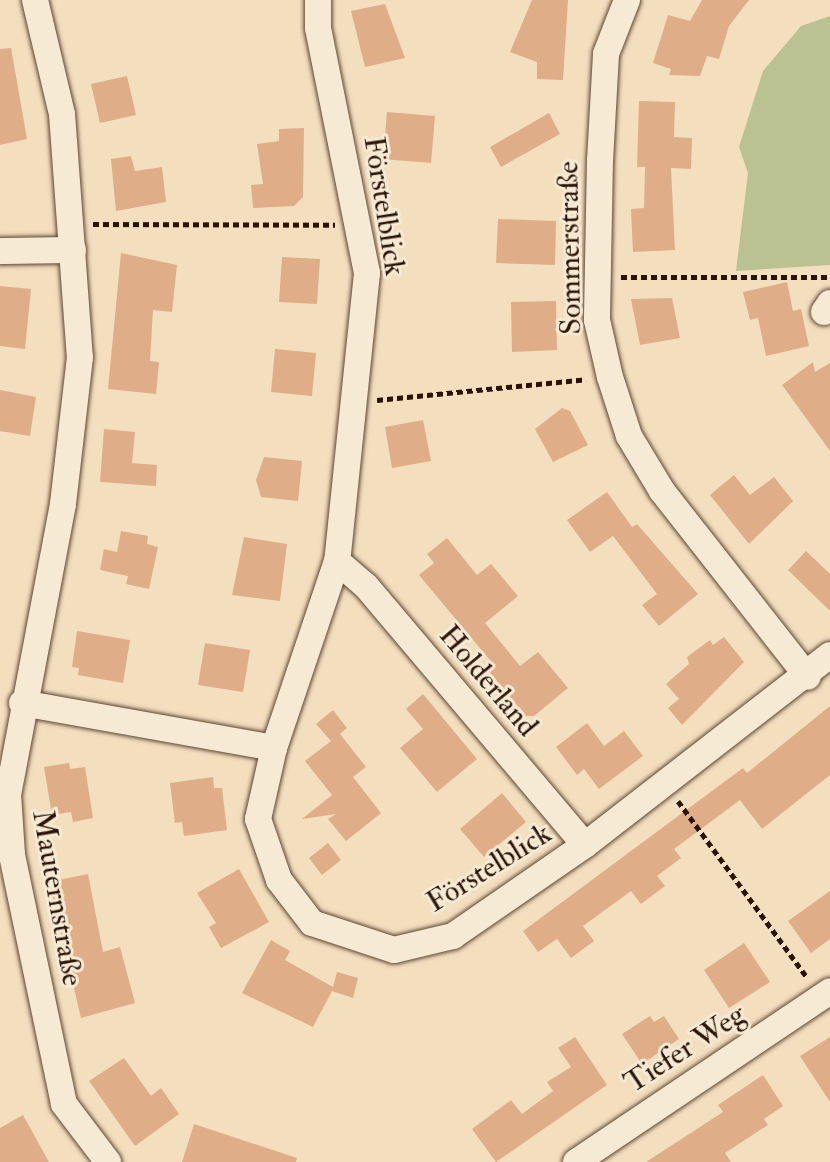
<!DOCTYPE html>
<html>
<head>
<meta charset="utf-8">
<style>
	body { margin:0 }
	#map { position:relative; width:830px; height:1162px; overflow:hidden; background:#f3debe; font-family:"IM FELL Double Pica",serif }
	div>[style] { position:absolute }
	.green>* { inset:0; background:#bac192 }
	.building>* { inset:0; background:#dfae89 }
	.path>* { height:5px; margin-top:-2.5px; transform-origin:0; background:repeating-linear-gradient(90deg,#2a1303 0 6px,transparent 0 10px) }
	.roads { filter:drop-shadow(0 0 2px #5c4632) drop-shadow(0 0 2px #5c4632) }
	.street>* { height:26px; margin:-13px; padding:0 13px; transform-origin:13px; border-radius:13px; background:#f7ead5 }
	span { translate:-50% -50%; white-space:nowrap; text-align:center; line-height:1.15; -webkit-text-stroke:6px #f7ead5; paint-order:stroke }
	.street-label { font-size:30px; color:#2a1303 }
</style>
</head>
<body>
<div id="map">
	<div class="green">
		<i style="clip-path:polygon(830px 16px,830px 265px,736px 271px,748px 173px,739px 147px,763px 71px,801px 26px)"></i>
	</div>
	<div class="building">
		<i style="clip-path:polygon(532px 0,568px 0,563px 80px,537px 79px,537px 62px,510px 52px)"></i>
		<i style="clip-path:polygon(702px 0,749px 0,729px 26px,719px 59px,707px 56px,700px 76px,669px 75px,671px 69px,653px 63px,668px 15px,690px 21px)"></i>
		<i style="clip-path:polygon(385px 4px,405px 58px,365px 67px,351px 11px)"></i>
		<i style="clip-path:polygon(11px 48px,27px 139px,0 145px,0 49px)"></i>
		<i style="clip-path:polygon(127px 76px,136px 115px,100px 123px,91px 84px)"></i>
		<i style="clip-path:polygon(639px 101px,675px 102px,674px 137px,692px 138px,691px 169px,671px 168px,675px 250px,633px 252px,631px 209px,644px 208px,645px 167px,637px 167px)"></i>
		<i style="clip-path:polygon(387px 112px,435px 116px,431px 163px,383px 159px)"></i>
		<i style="clip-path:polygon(549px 113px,560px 134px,501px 167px,490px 147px)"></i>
		<i style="clip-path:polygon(304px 128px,303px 197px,294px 206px,253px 208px,251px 185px,263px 184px,257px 144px,279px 141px,279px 129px)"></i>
		<i style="clip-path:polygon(131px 156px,135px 171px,162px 167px,166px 202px,116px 211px,111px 159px)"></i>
		<i style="clip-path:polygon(498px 219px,556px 221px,555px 265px,496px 263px)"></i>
		<i style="clip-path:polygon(121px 253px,177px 265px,172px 312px,153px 310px,150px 361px,159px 362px,156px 394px,108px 389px)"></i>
		<i style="clip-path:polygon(282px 257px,320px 259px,317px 304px,279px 302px)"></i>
		<i style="clip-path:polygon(787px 282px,793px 311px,801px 309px,809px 346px,766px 356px,758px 318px,750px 320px,743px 292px)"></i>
		<i style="clip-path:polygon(0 286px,31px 289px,25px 349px,0 346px)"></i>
		<i style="clip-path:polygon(672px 298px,680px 338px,640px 345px,631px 299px)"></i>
		<i style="clip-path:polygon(556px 301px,557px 350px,512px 352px,511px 302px)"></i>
		<i style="clip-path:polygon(275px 349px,316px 353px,312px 396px,271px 392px)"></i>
		<i style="clip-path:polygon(813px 362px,815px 372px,830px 363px,830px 451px,782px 385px)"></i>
		<i style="clip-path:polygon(0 390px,36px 397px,30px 436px,0 431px)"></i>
		<i style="clip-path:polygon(562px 408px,570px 411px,588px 445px,553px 462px,535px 429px)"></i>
		<i style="clip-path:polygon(423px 420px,431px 461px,392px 468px,385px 427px)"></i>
		<i style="clip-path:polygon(104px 429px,135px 432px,132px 463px,157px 465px,156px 486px,100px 482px)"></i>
		<i style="clip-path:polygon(264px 457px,302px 461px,298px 501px,261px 497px,256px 480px)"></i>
		<i style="clip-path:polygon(734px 475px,750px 495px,774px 477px,793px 501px,749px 544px,710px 495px)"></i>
		<i style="clip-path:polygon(607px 492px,632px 527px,637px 524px,698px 594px,659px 626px,642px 605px,657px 594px,613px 536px,590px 552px,567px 520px)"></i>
		<i style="clip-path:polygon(121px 531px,148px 536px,147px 544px,158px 547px,149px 589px,126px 584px,128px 576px,100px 570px,104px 549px,117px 552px)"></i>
		<i style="clip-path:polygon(244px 537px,287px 544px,280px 601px,232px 595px)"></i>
		<i style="clip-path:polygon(447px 538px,477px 575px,491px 564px,518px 596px,485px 623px,520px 666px,538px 652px,568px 688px,534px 716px,526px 716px,488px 670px,494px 665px,419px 575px,434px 563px,427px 554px)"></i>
		<i style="clip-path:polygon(806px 551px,830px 574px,830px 611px,788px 570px)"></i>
		<i style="clip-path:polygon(77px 631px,130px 640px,123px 683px,78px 675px,79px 668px,72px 667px)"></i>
		<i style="clip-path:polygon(724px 637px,744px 662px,682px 725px,668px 708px,679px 699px,666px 684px,689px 664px,687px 657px,710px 640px,713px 645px)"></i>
		<i style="clip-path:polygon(205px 643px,250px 650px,243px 692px,198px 685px)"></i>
		<i style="clip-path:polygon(423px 694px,477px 759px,437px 792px,400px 748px,423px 729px,406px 709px)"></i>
		<i style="clip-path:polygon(830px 706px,830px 775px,762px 829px,740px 800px,674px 849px,681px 858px,657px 876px,665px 886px,641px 904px,631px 891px,583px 926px,594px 941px,571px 958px,557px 939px,538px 952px,523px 931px,743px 768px,747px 773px)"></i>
		<i style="clip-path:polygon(333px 710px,347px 728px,340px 734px,366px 767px,353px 777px,381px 813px,346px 841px,328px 819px,336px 814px,302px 819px,332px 795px,305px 761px,331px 741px,316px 724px)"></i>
		<i style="clip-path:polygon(587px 723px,604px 746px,624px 731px,643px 756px,599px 789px,584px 769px,577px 775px,556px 747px)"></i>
		<i style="clip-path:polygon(69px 763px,70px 769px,85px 767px,93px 818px,73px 822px,71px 812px,52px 815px,44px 767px)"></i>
		<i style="clip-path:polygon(213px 777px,214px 788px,222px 788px,227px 830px,184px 836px,182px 822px,175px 823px,170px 783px)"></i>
		<i style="clip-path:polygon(502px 793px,526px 822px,484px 857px,460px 829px)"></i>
		<i style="clip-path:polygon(328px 843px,341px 860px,322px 875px,309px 858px)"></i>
		<i style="clip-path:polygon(239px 869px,269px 922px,221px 948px,209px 927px,216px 923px,197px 893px)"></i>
		<i style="clip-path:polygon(88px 874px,103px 952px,120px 947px,135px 1003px,81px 1018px,49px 882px)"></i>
		<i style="clip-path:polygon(830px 891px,830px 939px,811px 953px,788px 921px)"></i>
		<i style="clip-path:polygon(271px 940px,290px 951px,285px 960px,333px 987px,337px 972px,358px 978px,353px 998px,332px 991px,313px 1027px,242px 993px)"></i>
		<i style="clip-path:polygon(744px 943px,770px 982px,729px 1008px,704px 970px)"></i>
		<i style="clip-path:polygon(650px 1016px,654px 1022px,664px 1016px,679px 1039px,642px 1064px,622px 1034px)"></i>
		<i style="clip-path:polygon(575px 1037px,607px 1085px,496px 1162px,472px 1129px,511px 1100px,522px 1114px,553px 1091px,547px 1082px,571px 1067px,558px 1048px)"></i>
		<i style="clip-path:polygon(830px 1037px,830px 1102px,800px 1056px)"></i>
		<i style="clip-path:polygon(124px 1058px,151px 1096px,161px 1088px,179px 1114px,135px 1146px,89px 1081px)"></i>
		<i style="clip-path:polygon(763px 1075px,783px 1106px,764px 1119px,768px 1125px,725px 1153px,731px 1162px,646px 1162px,723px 1112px,718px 1105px)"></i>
		<i style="clip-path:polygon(23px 1115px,49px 1162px,0 1162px,0 1128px)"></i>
		<i style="clip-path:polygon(194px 1124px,297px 1158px,296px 1162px,182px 1162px)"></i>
	</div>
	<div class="path">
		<i style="left:93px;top:224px;width:242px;rotate:0.2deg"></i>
		<i style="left:621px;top:277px;width:206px"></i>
		<i style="left:377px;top:400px;width:210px;rotate:-5.7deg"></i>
		<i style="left:678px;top:801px;width:218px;rotate:53.8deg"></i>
	</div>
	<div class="roads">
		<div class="street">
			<i style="left:35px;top:0;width:117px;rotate:76.7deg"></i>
			<i style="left:62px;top:114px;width:244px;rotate:85.8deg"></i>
			<i style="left:80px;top:357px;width:148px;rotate:96.6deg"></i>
			<i style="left:63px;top:504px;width:295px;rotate:100.7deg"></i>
			<i style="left:8px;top:794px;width:61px;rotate:86.2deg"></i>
			<i style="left:12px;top:855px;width:254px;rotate:78.2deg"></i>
			<i style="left:64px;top:1104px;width:73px;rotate:52.8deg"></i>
			<i style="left:318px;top:0;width:28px;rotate:90deg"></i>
			<i style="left:318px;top:28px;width:250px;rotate:78.7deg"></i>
			<i style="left:367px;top:273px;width:290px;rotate:95.9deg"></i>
			<i style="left:337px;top:561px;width:197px;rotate:108.6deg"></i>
			<i style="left:274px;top:748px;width:73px;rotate:102.7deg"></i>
			<i style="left:258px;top:819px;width:65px;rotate:71deg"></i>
			<i style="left:279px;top:880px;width:54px;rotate:52.5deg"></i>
			<i style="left:312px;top:923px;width:86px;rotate:18.2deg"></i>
			<i style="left:394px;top:950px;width:61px;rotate:-13.3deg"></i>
			<i style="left:453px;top:936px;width:160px;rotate:-34.6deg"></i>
			<i style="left:585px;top:845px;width:310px;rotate:-37.8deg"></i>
			<i style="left:627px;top:0;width:58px;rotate:111.3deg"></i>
			<i style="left:606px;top:54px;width:106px;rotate:93.2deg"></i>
			<i style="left:600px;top:160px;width:160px;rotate:91.1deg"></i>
			<i style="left:597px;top:320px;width:58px;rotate:77.2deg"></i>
			<i style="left:610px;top:377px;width:62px;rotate:72.1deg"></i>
			<i style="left:629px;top:436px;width:64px;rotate:59deg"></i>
			<i style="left:662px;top:491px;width:236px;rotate:51.9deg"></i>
			<i style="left:0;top:251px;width:73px;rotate:-0.8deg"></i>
			<i style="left:824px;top:312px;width:11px;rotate:-56deg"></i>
			<i style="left:337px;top:561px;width:38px;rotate:41deg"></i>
			<i style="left:366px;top:586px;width:339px;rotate:49.8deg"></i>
			<i style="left:22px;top:703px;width:256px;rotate:10.1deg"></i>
			<i style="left:576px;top:1162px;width:306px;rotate:-33.9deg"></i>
		</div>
	</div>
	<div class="street-label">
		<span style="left:384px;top:206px;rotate:81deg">Förstelblick</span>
		<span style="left:570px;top:248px;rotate:-91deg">Sommerstraße</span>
		<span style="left:488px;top:681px;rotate:50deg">Holderland</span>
		<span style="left:489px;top:868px;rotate:-32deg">Förstelblick</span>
		<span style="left:57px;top:898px;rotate:80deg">Mauternstraße</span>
		<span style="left:685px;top:1049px;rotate:-33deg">Tiefer Weg</span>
	</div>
</div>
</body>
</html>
